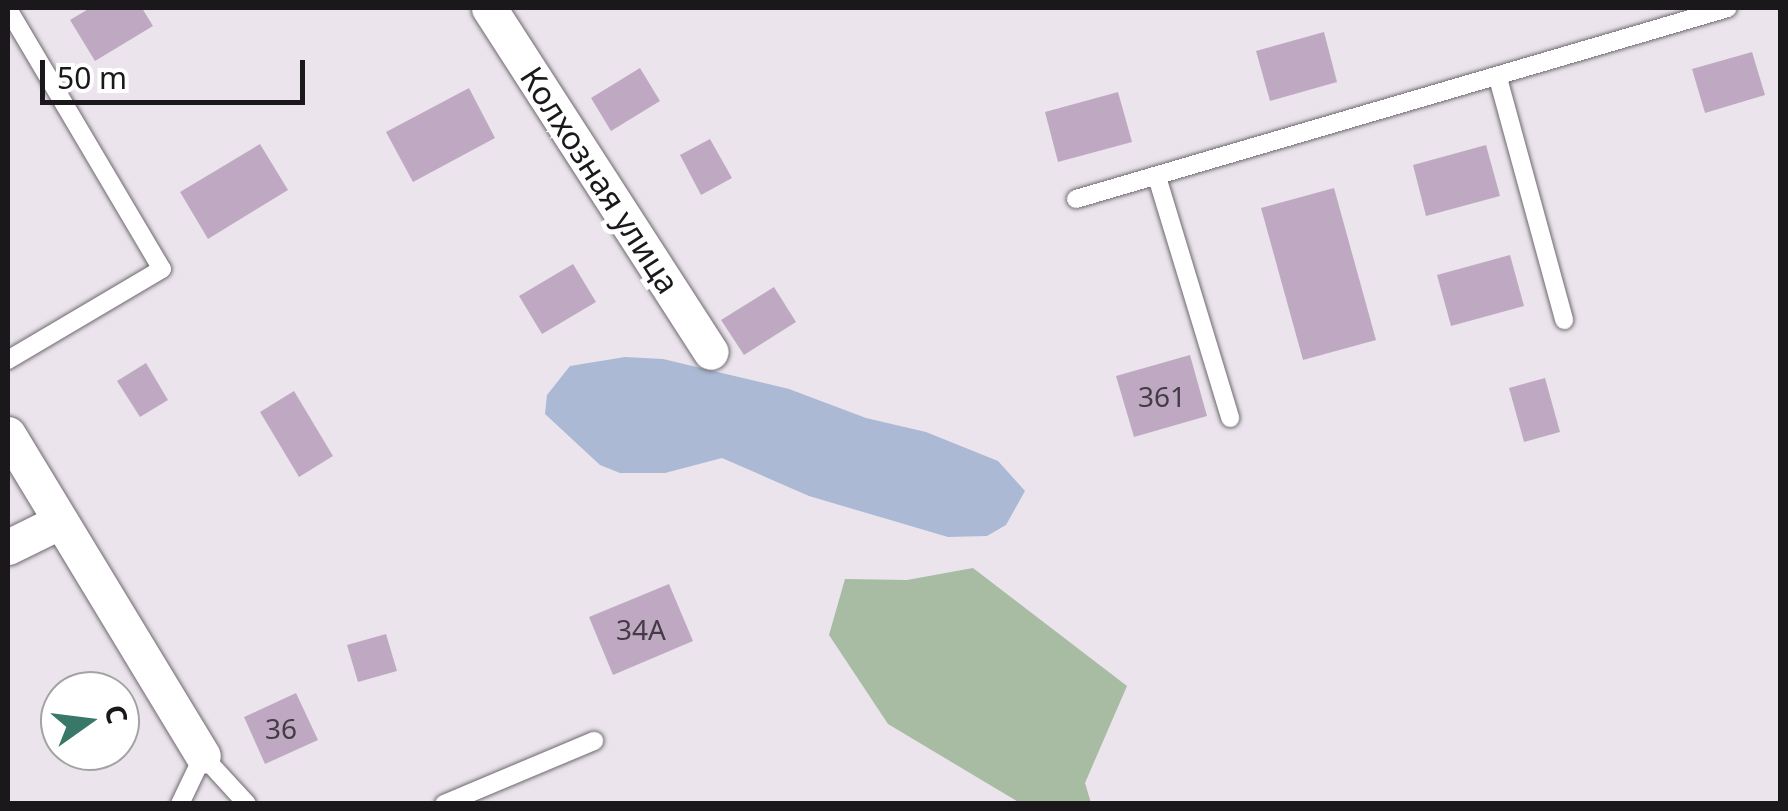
<!DOCTYPE html>
<html>
<head>
<meta charset="utf-8">
<style>
	body { margin:0 }
	#map { position:relative; width:1788px; height:811px; overflow:hidden; background:#ebe4ec; font-family:"Noto Sans",sans-serif }
	div>[style] { position:absolute }
	.forest>* { inset:0; background:#a7bca3 }
	.water>* { inset:0; background:#abb9d4 }
	.building>* { inset:0; background:#bfa9c2 }
	.roads { filter:drop-shadow(0 0 2px #6e686f) drop-shadow(0 0 2px #6e686f) }
	.lane>* { height:18px; margin:-9px; padding:0 9px; transform-origin:9px; border-radius:9px; background:#fff }
	.street>* { height:35px; margin:-17.5px; padding:0 17.5px; transform-origin:17.5px; border-radius:17.5px; background:#fff }
	span { translate:-50% -50%; white-space:nowrap; text-align:center; line-height:1.15; -webkit-text-stroke:10px #fff; paint-order:stroke }
	.number-label { font-size:28px; color:#433c45 }
	.number-label span { -webkit-text-stroke-width:0 }
	.street-label { font-size:32px; color:#1a181b }
	.frame { position:absolute; inset:0; border:10px solid #1a181b; pointer-events:none }
	.north { position:absolute; left:40px; top:671px; width:100px; height:100px; box-sizing:border-box; background:#fff; border:2px solid #a3a3a4; border-radius:50%; rotate:76deg; font-size:28px; font-weight:700; line-height:40px; text-align:center; color:#1a181b }
	.north::after { content:''; display:block; margin:auto; width:35px; height:45px; background:#377868; clip-path:polygon(50% 0,100% 100%,50% 72%,0 100%) }
	.scale { position:absolute; left:40px; top:60px; width:265px; height:45px; box-sizing:border-box; border:5px solid #1a181b; border-top:0; padding-left:12px; font-size:30px; line-height:35px; white-space:nowrap; color:#1a181b; -webkit-text-stroke:8px #fff; paint-order:stroke }
</style>
</head>
<body>
<div id="map">
	<div class="forest">
		<i style="clip-path:polygon(973px 568px,1127px 686px,1085px 783px,1091px 803px,1020px 803px,888px 724px,829px 635px,845px 579px,907px 580px)"></i>
	</div>
	<div class="water">
		<i style="clip-path:polygon(625px 357px,663px 359px,789px 389px,866px 418px,926px 432px,998px 461px,1025px 491px,1006px 525px,987px 536px,948px 537px,809px 496px,722px 458px,665px 473px,620px 473px,600px 465px,545px 414px,547px 395px,570px 366px)"></i>
	</div>
	<div class="building">
		<i style="clip-path:polygon(90px 8px,142px 8px,153px 26px,95px 61px,70px 20px)"></i>
		<i style="clip-path:polygon(1324px 32px,1337px 82px,1270px 101px,1256px 51px)"></i>
		<i style="clip-path:polygon(1752px 52px,1765px 95px,1705px 113px,1692px 69px)"></i>
		<i style="clip-path:polygon(640px 68px,660px 101px,611px 131px,591px 98px)"></i>
		<i style="clip-path:polygon(469px 88px,495px 138px,413px 182px,386px 132px)"></i>
		<i style="clip-path:polygon(1118px 92px,1132px 142px,1058px 162px,1045px 112px)"></i>
		<i style="clip-path:polygon(710px 139px,732px 178px,701px 195px,680px 155px)"></i>
		<i style="clip-path:polygon(260px 144px,288px 190px,208px 239px,180px 192px)"></i>
		<i style="clip-path:polygon(1486px 145px,1500px 196px,1426px 216px,1413px 165px)"></i>
		<i style="clip-path:polygon(1334px 188px,1376px 340px,1303px 360px,1261px 208px)"></i>
		<i style="clip-path:polygon(1510px 255px,1524px 306px,1451px 326px,1437px 275px)"></i>
		<i style="clip-path:polygon(573px 264px,596px 302px,542px 334px,519px 296px)"></i>
		<i style="clip-path:polygon(774px 287px,796px 322px,744px 355px,721px 320px)"></i>
		<i style="clip-path:polygon(1190px 355px,1207px 416px,1134px 437px,1116px 376px)"></i>
		<i style="clip-path:polygon(146px 363px,168px 400px,140px 417px,117px 381px)"></i>
		<i style="clip-path:polygon(1545px 378px,1560px 432px,1524px 442px,1509px 388px)"></i>
		<i style="clip-path:polygon(294px 391px,333px 456px,299px 477px,260px 412px)"></i>
		<i style="clip-path:polygon(669px 584px,693px 641px,613px 675px,589px 617px)"></i>
		<i style="clip-path:polygon(386px 634px,397px 671px,358px 682px,347px 645px)"></i>
		<i style="clip-path:polygon(296px 693px,318px 740px,265px 764px,244px 717px)"></i>
	</div>
	<div class="roads">
		<div class="lane">
			<i style="left:8px;top:9px;width:302px;rotate:59.4deg"></i>
			<i style="left:162px;top:269px;width:179px;rotate:149.4deg"></i>
			<i style="left:1498px;top:78px;width:251px;rotate:74.7deg"></i>
			<i style="left:1157px;top:177px;width:252px;rotate:73.1deg"></i>
			<i style="left:1076px;top:199px;width:679px;rotate:-16.33deg"></i>
			<i style="left:180px;top:804px;width:53px;rotate:-64.4deg"></i>
			<i style="left:203px;top:756px;width:65px;rotate:47.5deg"></i>
			<i style="left:444px;top:804px;width:163px;rotate:-22.8deg"></i>
		</div>
		<div class="street">
			<i style="left:489px;top:8px;width:409px;rotate:57.2deg"></i>
			<i style="left:8px;top:434px;width:376px;rotate:58.8deg"></i>
			<i style="left:8px;top:547px;width:55px;rotate:-26.1deg"></i>
		</div>
	</div>
	<div class="number-label">
		<span style="left:1162px;top:396px">361</span>
		<span style="left:641px;top:629px">34А</span>
		<span style="left:281px;top:728px">36</span>
	</div>
	<div class="street-label">
		<span style="left:600px;top:180px;rotate:57deg">Колхозная улица</span>
	</div>
	<div class="frame"></div>
	<div class="north">С</div>
	<div class="scale">50 m</div>
</div>
</body>
</html>
